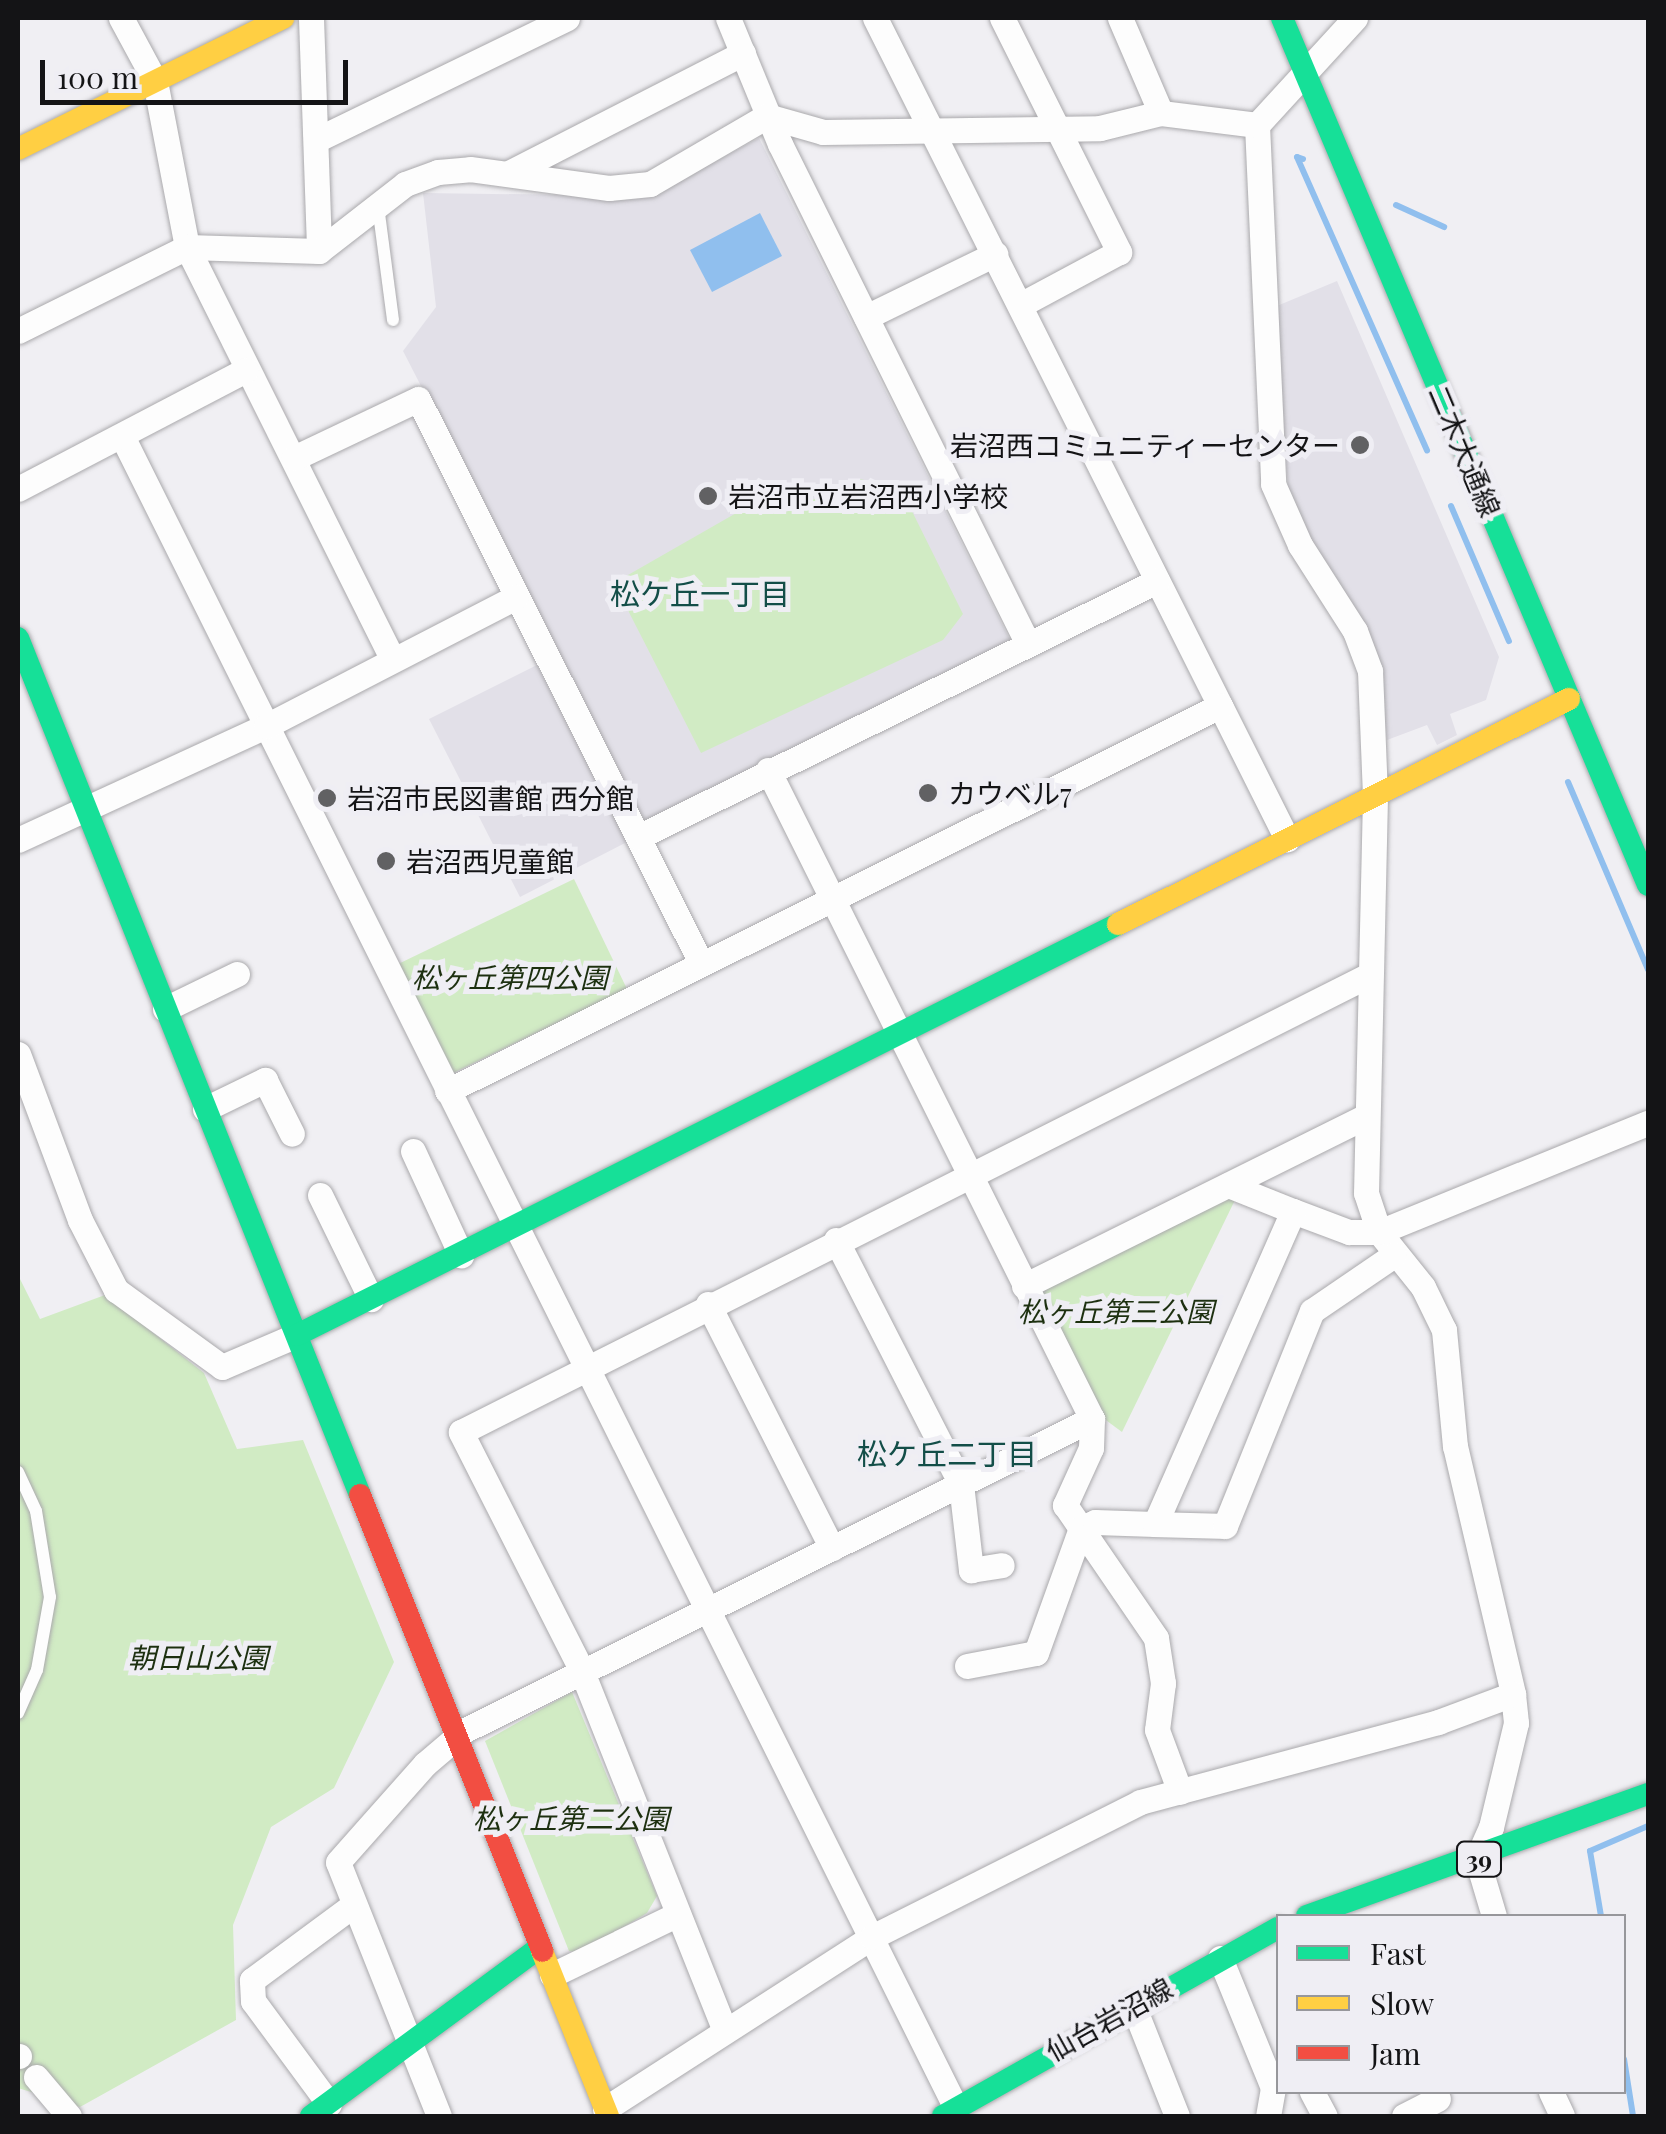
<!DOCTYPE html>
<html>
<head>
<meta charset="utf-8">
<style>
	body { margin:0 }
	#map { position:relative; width:1666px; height:2134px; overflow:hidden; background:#f0eff3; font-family:"Playfair Display","Noto Sans JP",serif }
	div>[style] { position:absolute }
	.built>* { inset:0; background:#e2e0e8 }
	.green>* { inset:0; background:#d1ebc4 }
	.water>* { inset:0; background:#90bfee }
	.stream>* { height:6px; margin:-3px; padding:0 3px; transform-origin:3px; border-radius:3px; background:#90bfee }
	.roads { filter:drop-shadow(0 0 2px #aaa9ac) drop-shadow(0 0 2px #aaa9ac) }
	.lane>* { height:12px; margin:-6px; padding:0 6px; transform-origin:6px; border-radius:6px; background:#fdfdfd }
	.street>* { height:25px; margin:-12.5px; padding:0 12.5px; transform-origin:12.5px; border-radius:12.5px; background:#fdfdfd }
	.fast>* { height:22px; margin:-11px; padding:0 11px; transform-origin:11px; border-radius:11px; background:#16e098 }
	.slow>* { height:22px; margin:-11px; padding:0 11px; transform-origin:11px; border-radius:11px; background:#ffcf43 }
	.jam>* { height:22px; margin:-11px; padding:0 11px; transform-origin:11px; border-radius:11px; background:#f24e42 }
	.dots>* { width:28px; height:28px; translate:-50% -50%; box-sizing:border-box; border:5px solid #efeef4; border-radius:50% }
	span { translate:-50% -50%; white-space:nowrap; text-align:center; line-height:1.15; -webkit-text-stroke:10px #efeef4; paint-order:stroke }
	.shield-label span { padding:2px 8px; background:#efeef4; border:2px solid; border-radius:8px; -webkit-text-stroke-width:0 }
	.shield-label { font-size:25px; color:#141416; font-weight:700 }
	.poi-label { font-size:28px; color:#141416 }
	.right { translate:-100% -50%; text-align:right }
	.left { translate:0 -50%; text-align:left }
	.street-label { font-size:28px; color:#141416 }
	.park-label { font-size:28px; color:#1d3010; font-style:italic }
	.neighbourhood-label { font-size:30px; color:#134e48 }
	.frame { position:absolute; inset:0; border:20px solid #141416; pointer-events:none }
	.legend { position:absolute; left:1276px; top:1914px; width:350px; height:180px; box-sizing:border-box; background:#efeef4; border:2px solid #97979b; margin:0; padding:12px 18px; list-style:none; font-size:30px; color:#141416 }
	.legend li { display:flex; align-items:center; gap:20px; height:50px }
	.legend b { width:50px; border:2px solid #97979b }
	.scale { position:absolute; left:40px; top:60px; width:308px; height:45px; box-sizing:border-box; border:5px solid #141416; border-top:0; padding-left:12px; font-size:30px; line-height:35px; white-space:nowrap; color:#141416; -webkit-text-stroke:8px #efeef4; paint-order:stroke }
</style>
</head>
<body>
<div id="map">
	<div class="built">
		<i style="clip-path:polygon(759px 138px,1010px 640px,645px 821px,403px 351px,436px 307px,423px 193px,650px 196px)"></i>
		<i style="clip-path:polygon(1337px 281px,1499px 657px,1486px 700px,1450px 714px,1457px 735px,1437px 745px,1427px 725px,1387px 740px,1378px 677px,1289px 495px,1272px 308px)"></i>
		<i style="clip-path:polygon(537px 665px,627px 842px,520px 897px,429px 719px)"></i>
	</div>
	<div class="green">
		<i style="clip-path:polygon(859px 479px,900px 487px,963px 614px,943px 640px,701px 753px,614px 583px,773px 492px,786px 512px)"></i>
		<i style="clip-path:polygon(574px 879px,627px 989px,447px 1076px,394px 966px)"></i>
		<i style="clip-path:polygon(1222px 1192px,1235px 1200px,1122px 1432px,1103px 1418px,1040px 1294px,1041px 1284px)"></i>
		<i style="clip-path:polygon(18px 1275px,40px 1319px,105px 1295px,204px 1373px,237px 1449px,303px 1440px,394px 1662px,334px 1788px,271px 1827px,233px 1925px,236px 2020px,80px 2107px,18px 2088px)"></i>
		<i style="clip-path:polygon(572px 1692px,657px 1896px,647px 1913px,580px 1953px,569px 1951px,485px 1741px)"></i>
	</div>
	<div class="water">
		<i style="clip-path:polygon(760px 213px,782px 256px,712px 292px,690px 250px)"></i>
	</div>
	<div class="stream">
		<i style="left:1303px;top:159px;width:6px;rotate:-162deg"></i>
		<i style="left:1297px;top:157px;width:321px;rotate:66.1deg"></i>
		<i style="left:1396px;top:205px;width:53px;rotate:24.6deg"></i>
		<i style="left:1451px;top:506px;width:147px;rotate:66.8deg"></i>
		<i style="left:1568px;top:782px;width:204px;rotate:66.9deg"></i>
		<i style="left:1601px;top:1916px;width:66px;rotate:-99.6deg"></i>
		<i style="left:1590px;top:1851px;width:63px;rotate:-23.3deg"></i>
		<i style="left:1624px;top:2059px;width:58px;rotate:81deg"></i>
	</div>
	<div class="roads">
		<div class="lane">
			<i style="left:378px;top:206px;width:115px;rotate:82.5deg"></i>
			<i style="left:18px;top:1472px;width:43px;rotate:65.2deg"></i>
			<i style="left:36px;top:1511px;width:87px;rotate:80.8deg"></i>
			<i style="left:50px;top:1597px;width:74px;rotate:100.1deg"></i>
			<i style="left:37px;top:1670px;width:47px;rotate:113.8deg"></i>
		</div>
		<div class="street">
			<i style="left:121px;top:18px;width:72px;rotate:61.6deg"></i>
			<i style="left:155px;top:81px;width:169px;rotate:79.1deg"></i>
			<i style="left:187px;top:247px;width:460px;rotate:63.5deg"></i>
			<i style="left:311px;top:18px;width:233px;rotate:88deg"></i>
			<i style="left:728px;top:18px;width:136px;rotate:67.6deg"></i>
			<i style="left:780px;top:144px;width:556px;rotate:63.62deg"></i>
			<i style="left:875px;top:18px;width:919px;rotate:63.35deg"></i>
			<i style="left:1002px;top:18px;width:262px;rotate:63.4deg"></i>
			<i style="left:1119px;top:252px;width:112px;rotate:151.8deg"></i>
			<i style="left:1120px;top:18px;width:103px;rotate:66.7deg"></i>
			<i style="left:1257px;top:125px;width:359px;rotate:87.4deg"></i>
			<i style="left:1273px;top:484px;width:67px;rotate:66.1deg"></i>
			<i style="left:1300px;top:545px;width:102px;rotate:57.4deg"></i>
			<i style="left:1355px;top:631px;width:43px;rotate:69.4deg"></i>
			<i style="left:1370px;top:671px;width:126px;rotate:87.7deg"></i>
			<i style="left:1375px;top:797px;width:396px;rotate:91.3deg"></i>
			<i style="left:1366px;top:1193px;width:41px;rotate:71.6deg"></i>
			<i style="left:1379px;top:1232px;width:70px;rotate:51.3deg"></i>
			<i style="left:1423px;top:1287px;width:48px;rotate:64deg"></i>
			<i style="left:1444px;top:1330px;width:117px;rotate:84.6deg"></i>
			<i style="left:1455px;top:1446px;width:255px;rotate:76.8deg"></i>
			<i style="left:1513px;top:1694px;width:29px;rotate:84deg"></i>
			<i style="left:1516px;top:1723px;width:107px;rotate:103.5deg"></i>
			<i style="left:1491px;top:1827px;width:35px;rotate:114deg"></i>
			<i style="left:1477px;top:1859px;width:59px;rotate:73.4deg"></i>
			<i style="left:316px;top:140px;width:279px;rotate:-25.9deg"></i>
			<i style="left:509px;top:173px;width:263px;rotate:-27.1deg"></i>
			<i style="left:866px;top:317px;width:144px;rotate:-26deg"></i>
			<i style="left:18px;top:331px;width:189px;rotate:-26.4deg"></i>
			<i style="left:187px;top:247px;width:132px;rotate:1.7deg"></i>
			<i style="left:319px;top:251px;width:109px;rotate:-37.9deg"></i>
			<i style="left:405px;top:184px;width:35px;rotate:-20deg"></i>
			<i style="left:438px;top:172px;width:32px;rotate:-5deg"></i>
			<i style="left:470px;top:169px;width:140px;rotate:7.8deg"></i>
			<i style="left:609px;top:188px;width:41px;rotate:-5.6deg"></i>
			<i style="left:650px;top:184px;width:135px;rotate:-30.2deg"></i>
			<i style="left:767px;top:116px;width:58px;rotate:15.9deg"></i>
			<i style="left:823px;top:132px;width:277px;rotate:-0.8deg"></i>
			<i style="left:1100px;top:128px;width:63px;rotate:-13.8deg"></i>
			<i style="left:1161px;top:113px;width:97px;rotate:7.1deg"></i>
			<i style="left:1257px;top:125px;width:145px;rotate:-47.5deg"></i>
			<i style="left:122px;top:436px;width:1868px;rotate:63.49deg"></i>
			<i style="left:294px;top:458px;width:137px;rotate:-25.4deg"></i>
			<i style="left:418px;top:399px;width:631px;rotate:63.35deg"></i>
			<i style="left:18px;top:489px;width:257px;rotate:-27.6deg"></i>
			<i style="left:768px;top:770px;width:725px;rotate:63.47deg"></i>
			<i style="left:1092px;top:1419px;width:29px;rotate:92deg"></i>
			<i style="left:1091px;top:1448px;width:63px;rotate:114.5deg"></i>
			<i style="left:1065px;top:1505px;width:161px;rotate:55.6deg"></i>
			<i style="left:1156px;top:1638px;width:46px;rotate:81.2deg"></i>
			<i style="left:1163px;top:1683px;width:47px;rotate:97.3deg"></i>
			<i style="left:1157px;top:1730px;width:66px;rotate:69.6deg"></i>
			<i style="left:638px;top:837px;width:579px;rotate:-26.26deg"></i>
			<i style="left:18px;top:840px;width:273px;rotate:-24.7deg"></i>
			<i style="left:266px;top:726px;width:281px;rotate:-27.3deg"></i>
			<i style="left:165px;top:1009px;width:80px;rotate:-25.9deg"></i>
			<i style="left:18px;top:1054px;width:177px;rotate:69.5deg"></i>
			<i style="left:80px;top:1220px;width:79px;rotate:62.8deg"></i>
			<i style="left:116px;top:1290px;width:131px;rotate:36deg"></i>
			<i style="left:222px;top:1367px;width:82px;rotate:-23.1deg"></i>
			<i style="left:447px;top:1091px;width:864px;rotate:-26.48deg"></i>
			<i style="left:205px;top:1109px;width:67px;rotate:-25.8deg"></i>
			<i style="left:265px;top:1080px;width:60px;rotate:63.4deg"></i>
			<i style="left:413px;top:1151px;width:115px;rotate:65.2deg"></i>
			<i style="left:320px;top:1195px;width:116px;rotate:63.9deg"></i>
			<i style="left:1293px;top:1211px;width:60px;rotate:20.6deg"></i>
			<i style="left:1349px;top:1232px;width:30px"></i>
			<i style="left:1379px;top:1232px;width:290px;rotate:-22.1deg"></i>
			<i style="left:836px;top:1240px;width:274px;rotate:62.9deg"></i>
			<i style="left:961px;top:1484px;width:87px;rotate:83.4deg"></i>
			<i style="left:971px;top:1570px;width:31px;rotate:-9deg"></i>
			<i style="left:1024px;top:1286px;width:380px;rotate:-26.4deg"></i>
			<i style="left:708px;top:1304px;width:274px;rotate:63.1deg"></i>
			<i style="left:1155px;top:1524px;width:70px;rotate:1.6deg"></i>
			<i style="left:1225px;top:1526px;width:232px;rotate:-68deg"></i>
			<i style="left:1312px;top:1311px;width:99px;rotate:-34.3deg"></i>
			<i style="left:967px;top:1666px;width:70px;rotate:-10.7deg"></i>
			<i style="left:1036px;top:1653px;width:133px;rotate:-70.2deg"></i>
			<i style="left:1081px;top:1528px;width:15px;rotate:-23deg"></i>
			<i style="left:1095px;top:1522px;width:60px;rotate:1.9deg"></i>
			<i style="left:1155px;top:1524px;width:342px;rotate:-66.2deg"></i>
			<i style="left:1293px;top:1211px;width:70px;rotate:-158.2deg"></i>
			<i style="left:1220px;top:1958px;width:140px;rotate:67.8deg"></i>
			<i style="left:1273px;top:2088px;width:28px;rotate:100deg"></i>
			<i style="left:552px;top:1975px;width:140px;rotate:-25.8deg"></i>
			<i style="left:1133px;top:2005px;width:119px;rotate:68.4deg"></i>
			<i style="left:725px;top:2031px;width:387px;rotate:-111.7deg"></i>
			<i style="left:582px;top:1671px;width:268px;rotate:-116.9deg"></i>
			<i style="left:461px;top:1432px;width:1014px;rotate:-26.72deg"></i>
			<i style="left:18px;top:2056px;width:1px"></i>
			<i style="left:36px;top:2077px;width:51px;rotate:49.8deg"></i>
			<i style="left:1312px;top:2092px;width:27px;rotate:62deg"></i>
			<i style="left:1551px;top:2092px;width:26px;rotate:65deg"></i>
			<i style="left:329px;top:2104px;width:128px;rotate:-126.4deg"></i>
			<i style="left:253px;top:2001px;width:21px;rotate:-93deg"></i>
			<i style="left:252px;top:1980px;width:124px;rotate:-36.5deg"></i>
			<i style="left:605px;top:2109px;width:318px;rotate:-32.8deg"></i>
			<i style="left:872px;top:1937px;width:300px;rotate:-26.7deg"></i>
			<i style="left:1140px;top:1802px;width:309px;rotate:-15deg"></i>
			<i style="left:1438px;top:1722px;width:80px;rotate:-20.5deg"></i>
			<i style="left:439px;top:2116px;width:273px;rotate:-111.7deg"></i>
			<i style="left:338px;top:1862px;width:131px;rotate:-48.4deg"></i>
			<i style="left:425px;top:1764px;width:52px;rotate:-40.4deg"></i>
			<i style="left:465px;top:1730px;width:700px;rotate:-26.38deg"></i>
			<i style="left:1404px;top:2116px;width:38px;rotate:-27deg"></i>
		</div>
		<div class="fast">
			<i style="left:1282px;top:18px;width:941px;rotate:67.11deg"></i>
			<i style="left:18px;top:638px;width:923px;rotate:68.24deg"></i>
			<i style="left:297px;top:1335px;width:918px;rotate:-26.59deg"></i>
			<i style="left:1307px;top:1916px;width:362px;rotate:-19.7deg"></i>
			<i style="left:311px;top:2116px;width:285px;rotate:-36.4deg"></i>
			<i style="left:943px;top:2116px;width:384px;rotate:-29.3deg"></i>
		</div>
		<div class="slow">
			<i style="left:18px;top:149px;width:296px;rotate:-26.3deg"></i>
			<i style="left:1118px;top:924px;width:504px;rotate:-26.51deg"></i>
			<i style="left:542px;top:1951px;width:178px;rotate:68.2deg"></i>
		</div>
		<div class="jam">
			<i style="left:360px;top:1495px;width:491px;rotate:68.2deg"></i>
		</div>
	</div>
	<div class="dots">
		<i style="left:1360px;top:445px;background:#616163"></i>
		<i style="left:708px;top:496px;background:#616163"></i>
		<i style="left:928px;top:793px;background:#616163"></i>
		<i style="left:327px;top:798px;background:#616163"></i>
		<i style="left:386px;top:861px;background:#616163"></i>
	</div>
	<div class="shield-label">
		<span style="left:1479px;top:1859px">39</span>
	</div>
	<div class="poi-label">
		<span class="right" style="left:1340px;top:445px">岩沼西コミュニティーセンター</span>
		<span class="left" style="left:728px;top:496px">岩沼市立岩沼西小学校</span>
		<span class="left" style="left:948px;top:793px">カウベル7</span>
		<span class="left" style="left:347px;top:798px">岩沼市民図書館 西分館</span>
		<span class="left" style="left:406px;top:861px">岩沼西児童館</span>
	</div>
	<div class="street-label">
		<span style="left:1465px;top:451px;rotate:67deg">二木大通線</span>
		<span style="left:1109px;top:2019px;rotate:-29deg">仙台岩沼線</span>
	</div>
	<div class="park-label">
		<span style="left:510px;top:977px">松ヶ丘第四公園</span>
		<span style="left:1116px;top:1311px">松ヶ丘第三公園</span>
		<span style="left:198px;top:1657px">朝日山公園</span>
		<span style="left:571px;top:1818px">松ヶ丘第二公園</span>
	</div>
	<div class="neighbourhood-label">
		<span style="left:700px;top:593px">松ケ丘一丁目</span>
		<span style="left:947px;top:1453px">松ケ丘二丁目</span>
	</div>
	<div class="frame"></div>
	<ul class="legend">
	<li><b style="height:12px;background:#16e098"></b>Fast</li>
	<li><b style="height:12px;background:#ffcf43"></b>Slow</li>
	<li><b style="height:12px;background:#f24e42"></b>Jam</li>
	</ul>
	<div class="scale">100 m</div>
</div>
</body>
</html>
